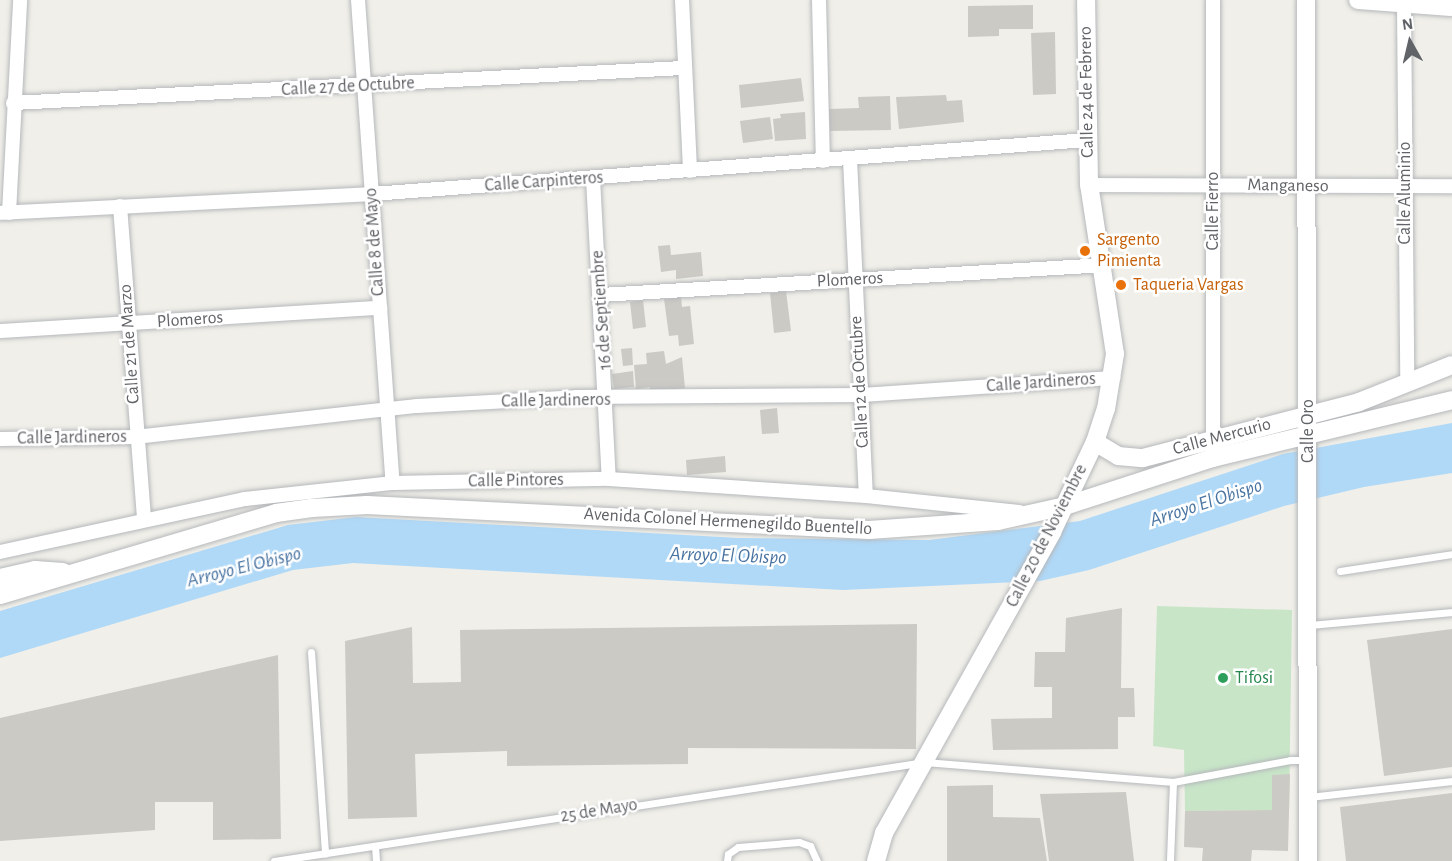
<!DOCTYPE html>
<html>
<head>
<meta charset="utf-8">
<style>
	body { margin:0 }
	#map { position:relative; width:1452px; height:861px; overflow:hidden; background:#f0efe9; font-family:"Alegreya Sans",sans-serif }
	div>[style] { position:absolute }
	.green>* { inset:0; background:#c8e5c8 }
	.water>* { inset:0; background:#b0d9f8 }
	.building>* { inset:0; background:#cccac5 }
	.roads { filter:drop-shadow(0 0 2px #b5b8bb) drop-shadow(0 0 2px #b5b8bb) }
	.service>* { height:7px; margin:-3.5px; padding:0 3.5px; transform-origin:3.5px; border-radius:3.5px; background:#fff }
	.minor>* { height:14px; margin:-7px; padding:0 7px; transform-origin:7px; border-radius:7px; background:#fff }
	.tertiary>* { height:18px; margin:-9px; padding:0 9px; transform-origin:9px; border-radius:9px; background:#fff }
	.dots>* { width:16px; height:16px; translate:-50% -50%; box-sizing:border-box; border:3px solid #fff; border-radius:50% }
	span { translate:-50% -50%; white-space:nowrap; text-align:center; line-height:1.15; -webkit-text-stroke:5px #fff; paint-order:stroke }
	.street-label { font-size:18px; color:#606367 }
	.food-label { font-size:18px; color:#c56008 }
	.left { translate:0 -50%; text-align:left }
	.leisure-label { font-size:18px; color:#27864d }
	.water-label { font-size:20px; color:#4974a2; font-style:italic }
	.north { position:absolute; left:1380px; top:12px; width:60px; height:60px; -webkit-text-stroke:4px #fff; paint-order:stroke; rotate:352deg; font-size:16px; font-weight:700; line-height:24px; text-align:center; color:#606367 }
	.north::after { content:''; display:block; margin:auto; width:21px; height:27px; background:#606367; clip-path:polygon(50% 0,100% 100%,50% 72%,0 100%) }
</style>
</head>
<body>
<div id="map">
	<div class="green">
		<i style="clip-path:polygon(1157px 606px,1292px 610px,1289px 810px,1185px 811px,1184px 750px,1153px 746px)"></i>
	</div>
	<div class="water">
		<i style="clip-path:polygon(1452px 423px,1452px 473px,1364px 487px,1284px 506px,1089px 570px,1040px 581px,843px 590px,353px 563px,293px 570px,0 658px,0 611px,288px 525px,356px 517px,739px 538px,929px 540px,1080px 521px,1283px 454px)"></i>
	</div>
	<div class="building">
		<i style="clip-path:polygon(1033px 5px,1033px 29px,999px 29px,999px 36px,968px 37px,968px 6px)"></i>
		<i style="clip-path:polygon(1055px 32px,1056px 94px,1033px 95px,1031px 33px)"></i>
		<i style="clip-path:polygon(801px 78px,804px 101px,741px 108px,739px 85px)"></i>
		<i style="clip-path:polygon(946px 95px,947px 101px,962px 100px,964px 122px,899px 129px,896px 97px)"></i>
		<i style="clip-path:polygon(890px 96px,891px 130px,830px 131px,829px 109px,859px 108px,858px 97px)"></i>
		<i style="clip-path:polygon(805px 112px,806px 139px,775px 141px,773px 119px,781px 118px,780px 114px)"></i>
		<i style="clip-path:polygon(770px 117px,773px 139px,743px 143px,740px 121px)"></i>
		<i style="clip-path:polygon(670px 245px,671px 255px,701px 252px,703px 276px,676px 279px,676px 270px,661px 272px,658px 246px)"></i>
		<i style="clip-path:polygon(786px 291px,791px 331px,774px 333px,770px 293px)"></i>
		<i style="clip-path:polygon(681px 297px,682px 307px,690px 306px,694px 344px,679px 346px,678px 335px,669px 336px,664px 299px)"></i>
		<i style="clip-path:polygon(643px 300px,646px 327px,633px 329px,630px 302px)"></i>
		<i style="clip-path:polygon(632px 348px,633px 365px,623px 366px,621px 349px)"></i>
		<i style="clip-path:polygon(664px 351px,666px 364px,682px 357px,685px 388px,650px 392px,650px 387px,636px 389px,634px 365px,647px 364px,646px 353px)"></i>
		<i style="clip-path:polygon(633px 371px,634px 387px,614px 389px,612px 374px)"></i>
		<i style="clip-path:polygon(777px 408px,779px 433px,762px 434px,760px 410px)"></i>
		<i style="clip-path:polygon(725px 456px,726px 472px,687px 475px,686px 460px)"></i>
		<i style="clip-path:polygon(1122px 608px,1121px 688px,1134px 688px,1135px 717px,1118px 717px,1118px 749px,993px 750px,991px 719px,1052px 718px,1052px 687px,1034px 687px,1035px 652px,1065px 652px,1066px 618px)"></i>
		<i style="clip-path:polygon(917px 624px,916px 749px,688px 748px,688px 764px,507px 766px,507px 751px,415px 754px,417px 817px,348px 819px,345px 641px,412px 627px,413px 683px,461px 682px,460px 630px)"></i>
		<i style="clip-path:polygon(1452px 629px,1452px 767px,1384px 776px,1367px 640px)"></i>
		<i style="clip-path:polygon(278px 655px,281px 839px,213px 840px,213px 802px,155px 802px,155px 830px,0 841px,0 718px)"></i>
		<i style="clip-path:polygon(1290px 774px,1288px 851px,1252px 850px,1251px 861px,1202px 861px,1203px 848px,1184px 847px,1185px 811px,1272px 810px,1272px 775px)"></i>
		<i style="clip-path:polygon(993px 785px,993px 817px,1040px 818px,1047px 861px,947px 861px,947px 786px)"></i>
		<i style="clip-path:polygon(1126px 792px,1134px 861px,1049px 861px,1040px 794px)"></i>
		<i style="clip-path:polygon(1452px 793px,1452px 861px,1346px 861px,1340px 807px)"></i>
	</div>
	<div class="roads">
		<div class="service">
			<i style="left:1340px;top:571px;width:113px;rotate:-8.6deg"></i>
			<i style="left:1310px;top:625px;width:143px;rotate:-5.2deg"></i>
			<i style="left:311px;top:652px;width:202px;rotate:86deg"></i>
			<i style="left:1173px;top:782px;width:119px;rotate:-10.6deg"></i>
			<i style="left:1290px;top:760px;width:17px"></i>
			<i style="left:1309px;top:797px;width:144px;rotate:-6.4deg"></i>
			<i style="left:375px;top:846px;width:15px;rotate:86deg"></i>
			<i style="left:274px;top:861px;width:658px;rotate:-8.65deg"></i>
			<i style="left:925px;top:762px;width:249px;rotate:4.6deg"></i>
			<i style="left:1173px;top:782px;width:79px;rotate:92.2deg"></i>
			<i style="left:727px;top:861px;width:7px;rotate:-82deg"></i>
			<i style="left:728px;top:854px;width:12px;rotate:-35deg"></i>
			<i style="left:738px;top:847px;width:61px;rotate:-4.7deg"></i>
			<i style="left:799px;top:842px;width:12px;rotate:20deg"></i>
			<i style="left:810px;top:846px;width:17px;rotate:65deg"></i>
		</div>
		<div class="minor">
			<i style="left:358px;top:0;width:484px;rotate:85.9deg"></i>
			<i style="left:682px;top:0;width:171px;rotate:87.3deg"></i>
			<i style="left:819px;top:0;width:161px;rotate:88.6deg"></i>
			<i style="left:1213px;top:0;width:448px;rotate:90deg"></i>
			<i style="left:1404px;top:3px;width:380px;rotate:89.5deg"></i>
			<i style="left:13px;top:103px;width:672px;rotate:-2.99deg"></i>
			<i style="left:850px;top:159px;width:337px;rotate:87.3deg"></i>
			<i style="left:593px;top:178px;width:301px;rotate:87deg"></i>
			<i style="left:1089px;top:185px;width:363px;rotate:0.2deg"></i>
			<i style="left:120px;top:206px;width:314px;rotate:85.6deg"></i>
			<i style="left:0;top:213px;width:372px;rotate:-2.9deg"></i>
			<i style="left:372px;top:194px;width:717px;rotate:-4.32deg"></i>
			<i style="left:9px;top:213px;width:213px;rotate:-87deg"></i>
			<i style="left:601px;top:295px;width:499px;rotate:-3.4deg"></i>
			<i style="left:0;top:331px;width:381px;rotate:-3.5deg"></i>
			<i style="left:0;top:439px;width:135px;rotate:-0.8deg"></i>
			<i style="left:135px;top:437px;width:284px;rotate:-6.3deg"></i>
			<i style="left:417px;top:406px;width:159px;rotate:-3.2deg"></i>
			<i style="left:576px;top:397px;width:286px;rotate:-0.4deg"></i>
			<i style="left:862px;top:395px;width:252px;rotate:-3.9deg"></i>
			<i style="left:0;top:552px;width:251px;rotate:-12.2deg"></i>
			<i style="left:245px;top:499px;width:149px;rotate:-6.2deg"></i>
			<i style="left:393px;top:483px;width:216px;rotate:-1.1deg"></i>
			<i style="left:609px;top:479px;width:258px;rotate:3.8deg"></i>
			<i style="left:866px;top:496px;width:154px;rotate:6deg"></i>
		</div>
		<div class="tertiary">
			<i style="left:1306px;top:0;width:861px;rotate:89.87deg"></i>
			<i style="left:1358px;top:0;width:94px;rotate:4.3deg"></i>
			<i style="left:1095px;top:442px;width:27px;rotate:31deg"></i>
			<i style="left:1118px;top:456px;width:25px;rotate:5deg"></i>
			<i style="left:1143px;top:458px;width:223px;rotate:-14.5deg"></i>
			<i style="left:1359px;top:402px;width:100px;rotate:-21.7deg"></i>
			<i style="left:0;top:578px;width:36px;rotate:-13deg"></i>
			<i style="left:35px;top:570px;width:28px;rotate:4deg"></i>
			<i style="left:0;top:595px;width:288px;rotate:-16.5deg"></i>
			<i style="left:276px;top:513px;width:36px;rotate:-8deg"></i>
			<i style="left:312px;top:508px;width:55px;rotate:-3.1deg"></i>
			<i style="left:367px;top:505px;width:503px;rotate:2.85deg"></i>
			<i style="left:869px;top:530px;width:129px;rotate:-4deg"></i>
			<i style="left:998px;top:521px;width:69px;rotate:-12.6deg"></i>
			<i style="left:1065px;top:506px;width:156px;rotate:-18deg"></i>
			<i style="left:1213px;top:458px;width:246px;rotate:-13.6deg"></i>
			<i style="left:876px;top:861px;width:29px;rotate:-74deg"></i>
			<i style="left:884px;top:833px;width:345px;rotate:-60.8deg"></i>
			<i style="left:1052px;top:532px;width:100px;rotate:-64.5deg"></i>
			<i style="left:1095px;top:442px;width:35px;rotate:-72deg"></i>
			<i style="left:1106px;top:409px;width:56px;rotate:-80.7deg"></i>
			<i style="left:1115px;top:354px;width:171px;rotate:-98.7deg"></i>
			<i style="left:1089px;top:185px;width:185px;rotate:-90.9deg"></i>
		</div>
	</div>
	<div class="dots">
		<i style="left:1085px;top:251px;background:#e8710a"></i>
		<i style="left:1121px;top:285px;background:#e8710a"></i>
		<i style="left:1223px;top:678px;background:#2e9e5b"></i>
	</div>
	<div class="street-label">
		<span style="left:348px;top:87px;rotate:-3deg">Calle 27 de Octubre</span>
		<span style="left:1087px;top:92px;rotate:-91deg">Calle 24 de Febrero</span>
		<span style="left:544px;top:182px;rotate:-4deg">Calle Carpinteros</span>
		<span style="left:1288px;top:186px;rotate:1deg">Manganeso</span>
		<span style="left:1405px;top:193px;rotate:-90deg">Calle Aluminio</span>
		<span style="left:1213px;top:211px;rotate:-90deg">Calle Fierro</span>
		<span style="left:375px;top:242px;rotate:-94deg">Calle 8 de Mayo</span>
		<span style="left:850px;top:280px;rotate:-3deg">Plomeros</span>
		<span style="left:602px;top:310px;rotate:-94deg">16 de Septiembre</span>
		<span style="left:190px;top:320px;rotate:-4deg">Plomeros</span>
		<span style="left:130px;top:344px;rotate:-94deg">Calle 21 de Marzo</span>
		<span style="left:860px;top:382px;rotate:-93deg">Calle 12 de Octubre</span>
		<span style="left:1041px;top:383px;rotate:-4deg">Calle Jardineros</span>
		<span style="left:556px;top:401px;rotate:-1deg">Calle Jardineros</span>
		<span style="left:1308px;top:431px;rotate:-90deg">Calle Oro</span>
		<span style="left:1222px;top:437px;rotate:-15deg">Calle Mercurio</span>
		<span style="left:72px;top:438px;rotate:-1deg">Calle Jardineros</span>
		<span style="left:516px;top:481px;rotate:-1deg">Calle Pintores</span>
		<span style="left:728px;top:522px;rotate:3deg">Avenida Colonel Hermenegildo Buentello</span>
		<span style="left:1047px;top:536px;rotate:-63deg">Calle 20 de Noviembre</span>
		<span style="left:599px;top:811px;rotate:-9deg">25 de Mayo</span>
	</div>
	<div class="food-label">
		<span class="left" style="left:1097px;top:251px">Sargento<br>Pimienta</span>
		<span class="left" style="left:1133px;top:285px">Taqueria Vargas</span>
	</div>
	<div class="leisure-label">
		<span class="left" style="left:1235px;top:678px">Tifosi</span>
	</div>
	<div class="water-label">
		<span style="left:1206px;top:503px;rotate:-18deg">Arroyo El Obispo</span>
		<span style="left:728px;top:556px;rotate:2deg">Arroyo El Obispo</span>
		<span style="left:244px;top:567px;rotate:-14deg">Arroyo El Obispo</span>
	</div>
	<div class="north">N</div>
</div>
</body>
</html>
